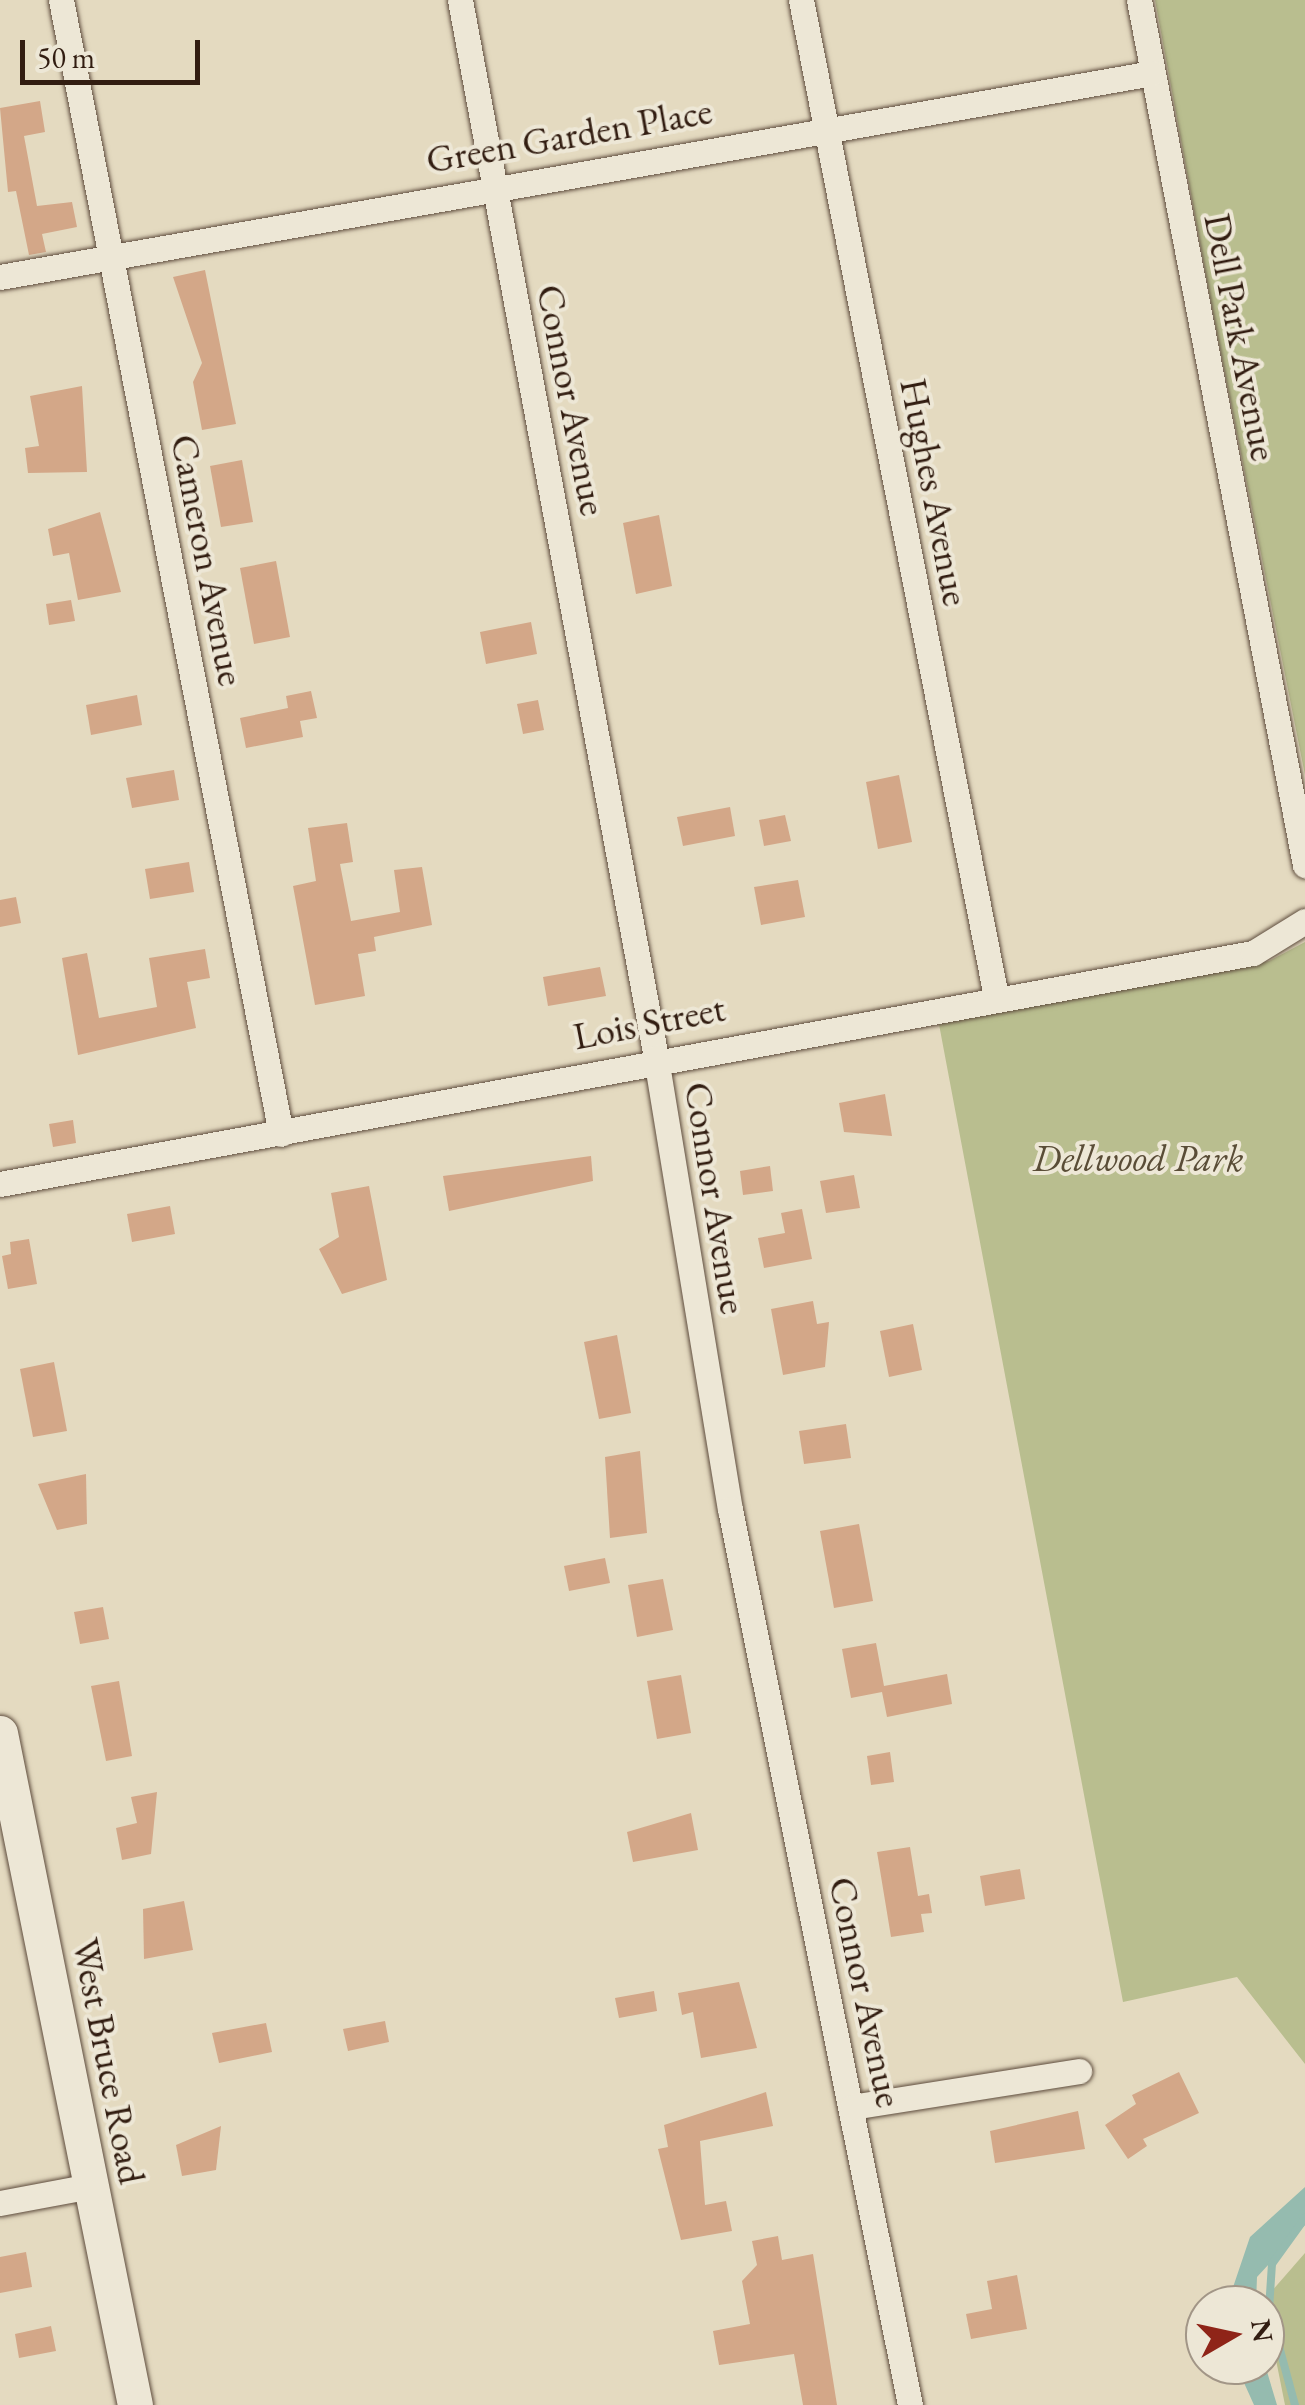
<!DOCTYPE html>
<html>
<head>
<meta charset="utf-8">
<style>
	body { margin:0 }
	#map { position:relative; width:1305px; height:2405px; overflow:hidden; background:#e4dac0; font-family:"EB Garamond",serif }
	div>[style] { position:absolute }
	.green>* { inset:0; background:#b9be8f }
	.water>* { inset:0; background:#95bbaf }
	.stream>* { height:8px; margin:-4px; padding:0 4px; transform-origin:4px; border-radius:4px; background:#95bbaf }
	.building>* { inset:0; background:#d3a788 }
	.roads { filter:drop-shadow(0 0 2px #5e4c3d) drop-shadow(0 0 2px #5e4c3d) }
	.street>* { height:25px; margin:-12.5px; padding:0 12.5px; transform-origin:12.5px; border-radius:12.5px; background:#ede7d6 }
	.secondary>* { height:35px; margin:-17.5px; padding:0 17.5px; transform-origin:17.5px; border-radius:17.5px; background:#ede7d6 }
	span { translate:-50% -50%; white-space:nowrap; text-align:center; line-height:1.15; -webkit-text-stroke:8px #ede7d6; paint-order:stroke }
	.street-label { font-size:38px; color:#321d11 }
	.park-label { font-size:38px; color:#5a4d37; font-style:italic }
	.north { position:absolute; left:1185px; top:2285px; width:100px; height:100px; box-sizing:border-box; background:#ede7d6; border:2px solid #a29687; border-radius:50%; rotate:81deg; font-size:28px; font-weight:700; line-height:40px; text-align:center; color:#321d11 }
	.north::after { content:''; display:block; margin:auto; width:35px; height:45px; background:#8f2418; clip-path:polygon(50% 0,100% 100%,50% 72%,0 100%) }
	.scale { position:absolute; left:20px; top:40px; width:180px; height:45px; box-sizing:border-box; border:5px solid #321d11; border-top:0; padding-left:12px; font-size:30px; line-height:35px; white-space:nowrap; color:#321d11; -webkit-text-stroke:8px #ede7d6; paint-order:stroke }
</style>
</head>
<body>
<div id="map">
	<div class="green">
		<i style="clip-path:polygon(1155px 0,1305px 0,1305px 775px,1213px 313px)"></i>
		<i style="clip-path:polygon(1305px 942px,1305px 2064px,1237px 1977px,1123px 2002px,938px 1019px,1269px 961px)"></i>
		<i style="clip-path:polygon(1305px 2253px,1305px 2405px,1285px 2405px,1264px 2300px)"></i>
	</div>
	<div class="water">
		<i style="clip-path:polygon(1305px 2187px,1305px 2225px,1257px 2277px,1256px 2305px,1227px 2305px,1250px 2237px)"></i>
		<i style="clip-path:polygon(1265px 2363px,1265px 2365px,1277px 2405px,1254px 2405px,1236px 2365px)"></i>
	</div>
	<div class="stream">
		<i style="left:1295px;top:2405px;width:99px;rotate:-105.2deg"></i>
		<i style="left:1269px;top:2309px;width:45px;rotate:-86.2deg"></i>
		<i style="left:1272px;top:2264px;width:57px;rotate:-54.3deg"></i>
	</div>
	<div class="building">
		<i style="clip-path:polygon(40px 101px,45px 132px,24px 136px,37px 206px,72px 202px,77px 227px,42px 234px,46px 252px,29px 255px,16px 191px,8px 192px,0 108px)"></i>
		<i style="clip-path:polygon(205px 270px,236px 424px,202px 430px,193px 382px,202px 363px,173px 277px)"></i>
		<i style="clip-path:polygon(82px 386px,87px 472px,28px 473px,25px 448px,39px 446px,30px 396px)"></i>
		<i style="clip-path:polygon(242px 460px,253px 522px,221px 527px,210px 466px)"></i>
		<i style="clip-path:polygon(100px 512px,121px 592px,78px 600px,69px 553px,53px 556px,48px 529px)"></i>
		<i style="clip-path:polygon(659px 515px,672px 586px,636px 594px,623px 523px)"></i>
		<i style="clip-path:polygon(276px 561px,290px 637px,254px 644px,240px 568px)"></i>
		<i style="clip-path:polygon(71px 600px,75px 621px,49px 625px,46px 604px)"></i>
		<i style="clip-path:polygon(531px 622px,537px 654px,486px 664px,480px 632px)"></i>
		<i style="clip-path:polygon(311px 691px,317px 718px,300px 721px,303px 737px,246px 748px,240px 718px,288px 708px,286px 696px)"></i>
		<i style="clip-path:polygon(137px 695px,142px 725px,91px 735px,86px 705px)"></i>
		<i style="clip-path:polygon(538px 700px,544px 730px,523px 734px,517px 704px)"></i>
		<i style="clip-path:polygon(174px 770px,179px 800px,132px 808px,126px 778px)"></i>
		<i style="clip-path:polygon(899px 775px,912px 842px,878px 849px,866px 782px)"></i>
		<i style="clip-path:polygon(730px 807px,735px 836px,683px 846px,677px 817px)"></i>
		<i style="clip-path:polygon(785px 815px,791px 841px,764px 846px,759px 820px)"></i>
		<i style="clip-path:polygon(347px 823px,353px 862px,340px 864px,351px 921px,400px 912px,394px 870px,422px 867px,432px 925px,374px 937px,376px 951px,358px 954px,365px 996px,315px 1005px,293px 886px,316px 881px,308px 828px)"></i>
		<i style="clip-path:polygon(189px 862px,194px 892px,150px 899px,145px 869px)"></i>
		<i style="clip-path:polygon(798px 880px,805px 917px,761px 925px,754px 887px)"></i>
		<i style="clip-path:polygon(16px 897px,21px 923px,0 927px,0 900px)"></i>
		<i style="clip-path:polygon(205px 949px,210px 978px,187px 982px,196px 1028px,78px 1055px,62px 958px,87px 953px,99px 1018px,157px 1007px,149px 958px)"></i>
		<i style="clip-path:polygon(600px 967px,606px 996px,548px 1006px,543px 977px)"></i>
		<i style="clip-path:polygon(885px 1094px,892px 1136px,844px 1132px,839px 1103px)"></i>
		<i style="clip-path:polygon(73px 1120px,76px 1143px,53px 1147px,49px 1124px)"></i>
		<i style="clip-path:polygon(591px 1156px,593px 1181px,449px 1211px,443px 1176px)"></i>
		<i style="clip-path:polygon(770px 1166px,773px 1191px,743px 1195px,740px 1171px)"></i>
		<i style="clip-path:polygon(854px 1175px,860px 1208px,826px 1213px,820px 1181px)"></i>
		<i style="clip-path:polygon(369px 1186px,387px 1280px,342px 1294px,319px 1249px,339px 1237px,331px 1193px)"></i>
		<i style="clip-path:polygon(170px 1206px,175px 1234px,132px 1242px,127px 1214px)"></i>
		<i style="clip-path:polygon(802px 1209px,812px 1259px,764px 1268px,758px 1238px,785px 1233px,781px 1213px)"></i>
		<i style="clip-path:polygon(29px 1239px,37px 1284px,8px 1289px,2px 1256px,11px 1254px,10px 1242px)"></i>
		<i style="clip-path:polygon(813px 1301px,817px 1324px,829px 1322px,825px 1367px,783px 1375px,771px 1309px)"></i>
		<i style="clip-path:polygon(913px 1324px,922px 1370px,889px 1377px,880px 1331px)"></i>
		<i style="clip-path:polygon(617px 1335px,631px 1413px,599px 1419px,584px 1342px)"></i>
		<i style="clip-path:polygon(54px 1362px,67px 1431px,33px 1437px,20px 1369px)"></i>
		<i style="clip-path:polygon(846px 1424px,851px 1458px,804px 1464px,799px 1431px)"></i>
		<i style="clip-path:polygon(640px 1451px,647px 1533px,610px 1538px,605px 1457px)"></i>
		<i style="clip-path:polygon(86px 1474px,87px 1524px,57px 1530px,38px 1484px)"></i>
		<i style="clip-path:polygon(859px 1524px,873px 1601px,834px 1608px,820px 1531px)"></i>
		<i style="clip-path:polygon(605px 1558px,610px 1583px,569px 1591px,564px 1566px)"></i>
		<i style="clip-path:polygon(663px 1579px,673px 1630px,637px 1637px,628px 1585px)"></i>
		<i style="clip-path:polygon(103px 1607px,109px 1639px,80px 1644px,74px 1612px)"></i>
		<i style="clip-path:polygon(876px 1643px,884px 1686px,947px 1674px,952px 1704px,887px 1717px,882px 1692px,851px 1698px,842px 1649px)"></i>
		<i style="clip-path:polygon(681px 1675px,691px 1733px,657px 1739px,647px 1681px)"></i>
		<i style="clip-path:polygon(119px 1681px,132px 1756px,106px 1761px,91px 1686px)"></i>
		<i style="clip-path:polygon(890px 1752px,894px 1782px,871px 1785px,867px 1756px)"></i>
		<i style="clip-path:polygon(157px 1792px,151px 1854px,122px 1860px,116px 1828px,137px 1823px,131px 1797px)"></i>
		<i style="clip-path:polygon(691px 1813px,698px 1850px,633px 1862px,627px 1832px)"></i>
		<i style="clip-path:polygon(910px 1847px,918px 1896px,929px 1894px,932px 1913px,921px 1914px,924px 1932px,891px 1937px,877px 1852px)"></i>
		<i style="clip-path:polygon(1020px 1869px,1025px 1899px,985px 1906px,980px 1876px)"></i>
		<i style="clip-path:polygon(184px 1901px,193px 1950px,144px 1959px,143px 1909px)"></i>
		<i style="clip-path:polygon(739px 1982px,757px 2048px,701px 2058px,693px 2012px,682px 2015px,678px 1993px)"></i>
		<i style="clip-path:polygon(654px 1991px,657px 2011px,619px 2018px,615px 1998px)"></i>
		<i style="clip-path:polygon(385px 2021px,389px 2042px,348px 2051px,343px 2029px)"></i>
		<i style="clip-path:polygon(266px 2023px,272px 2052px,219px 2063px,212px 2033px)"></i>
		<i style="clip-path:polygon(1179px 2072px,1199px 2113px,1143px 2139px,1147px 2146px,1128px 2159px,1105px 2125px,1136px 2104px,1132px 2095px)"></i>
		<i style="clip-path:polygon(766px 2092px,773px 2126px,700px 2141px,705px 2205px,726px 2201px,732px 2231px,681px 2240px,658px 2149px,668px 2147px,664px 2125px)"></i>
		<i style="clip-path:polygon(1078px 2111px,1085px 2149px,995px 2163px,990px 2131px)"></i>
		<i style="clip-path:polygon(221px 2126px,216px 2170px,182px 2176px,176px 2145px)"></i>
		<i style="clip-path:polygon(778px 2236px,782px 2260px,813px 2254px,837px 2405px,803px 2405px,794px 2354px,719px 2365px,713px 2331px,750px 2324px,742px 2281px,757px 2265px,752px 2241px)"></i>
		<i style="clip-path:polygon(26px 2252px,32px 2287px,0 2293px,0 2257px)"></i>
		<i style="clip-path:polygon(1017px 2275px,1027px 2329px,971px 2339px,966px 2314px,992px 2309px,987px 2281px)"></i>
		<i style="clip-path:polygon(51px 2326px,56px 2351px,19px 2358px,15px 2334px)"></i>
	</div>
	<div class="roads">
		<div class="street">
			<i style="left:61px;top:0;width:1155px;rotate:79.02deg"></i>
			<i style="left:460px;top:0;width:1076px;rotate:79.5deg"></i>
			<i style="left:656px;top:1058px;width:457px;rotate:80.7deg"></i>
			<i style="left:730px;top:1509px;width:914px;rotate:78.64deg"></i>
			<i style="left:801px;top:0;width:1016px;rotate:78.93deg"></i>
			<i style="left:1139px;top:0;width:881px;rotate:79.14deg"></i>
			<i style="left:0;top:277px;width:1170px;rotate:-10.04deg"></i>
			<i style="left:0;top:1184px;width:1274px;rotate:-10.45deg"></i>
			<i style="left:1253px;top:953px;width:61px;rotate:-31.6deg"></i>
			<i style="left:852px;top:2107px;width:230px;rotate:-9deg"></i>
			<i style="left:0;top:2203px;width:93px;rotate:-10.6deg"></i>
		</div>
		<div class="secondary">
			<i style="left:0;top:1733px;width:685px;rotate:78.64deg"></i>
		</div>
	</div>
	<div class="street-label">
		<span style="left:569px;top:135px;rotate:-10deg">Green Garden Place</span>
		<span style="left:1241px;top:337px;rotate:79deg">Dell Park Avenue</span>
		<span style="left:572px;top:400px;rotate:79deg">Connor Avenue</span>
		<span style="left:935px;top:492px;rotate:79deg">Hughes Avenue</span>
		<span style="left:208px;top:560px;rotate:79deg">Cameron Avenue</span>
		<span style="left:649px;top:1022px;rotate:-11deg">Lois Street</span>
		<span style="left:716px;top:1198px;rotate:81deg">Connor Avenue</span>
		<span style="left:866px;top:1992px;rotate:78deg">Connor Avenue</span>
		<span style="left:109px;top:2061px;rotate:79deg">West Bruce Road</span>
	</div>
	<div class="park-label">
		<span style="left:1138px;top:1158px">Dellwood Park</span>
	</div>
	<div class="north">N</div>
	<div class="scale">50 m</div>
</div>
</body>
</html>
